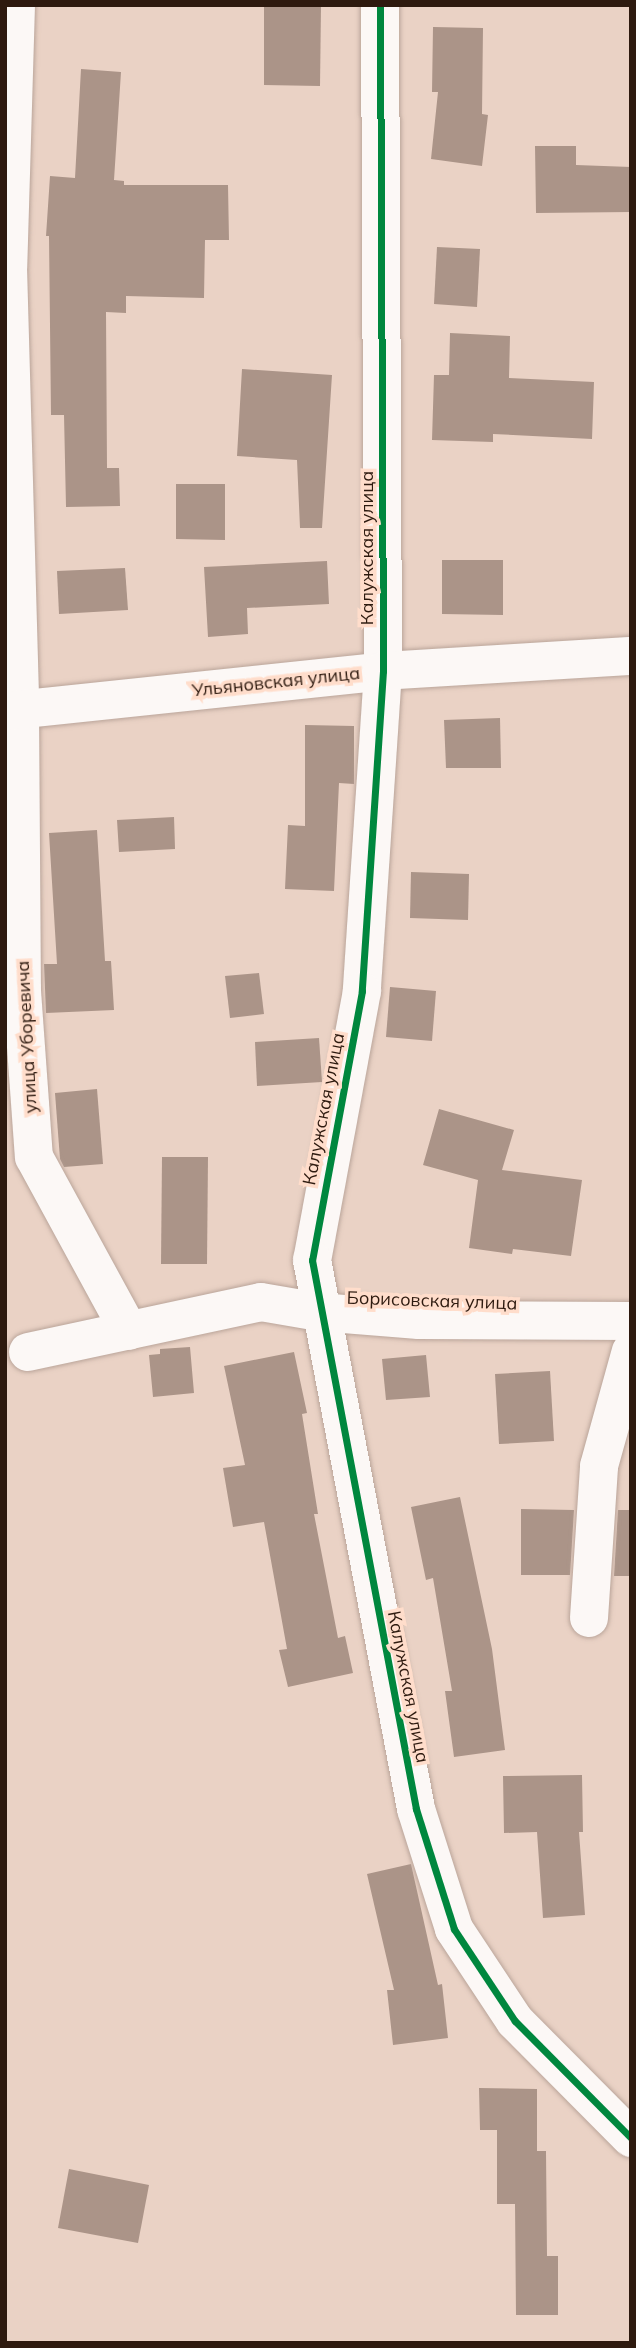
<!DOCTYPE html>
<html>
<head>
<meta charset="utf-8">
<style>
	body { margin:0 }
	#map { position:relative; width:636px; height:2348px; overflow:hidden; background:#ead2c5; font-family:Mulish,sans-serif }
	div>[style] { position:absolute }
	.building>* { inset:0; background:#ab9488 }
	.roads { filter:drop-shadow(0 0 2px #baa59a) drop-shadow(0 0 2px #baa59a) }
	.minor>* { height:38px; margin:-19px; padding:0 19px; transform-origin:19px; border-radius:19px; background:#fcf8f6 }
	.cycleway>* { height:7px; margin:-3.5px; padding:0 3.5px; transform-origin:3.5px; border-radius:3.5px; background:#00873e }
	span { translate:-50% -50%; white-space:nowrap; text-align:center; line-height:1.15; -webkit-text-stroke:7px #ffddcb; paint-order:stroke }
	.street-label { font-size:18px; color:#2e1a0f }
	.frame { position:absolute; inset:0; border:7px solid #2e1a0f; pointer-events:none }
</style>
</head>
<body>
<div id="map">
	<div class="building">
		<i style="clip-path:polygon(264px 5px,321px 5px,320px 86px,264px 85px)"></i>
		<i style="clip-path:polygon(433px 27px,483px 28px,482px 114px,488px 115px,482px 166px,431px 159px,438px 92px,432px 92px)"></i>
		<i style="clip-path:polygon(81px 69px,121px 72px,114px 180px,124px 181px,124px 185px,228px 185px,229px 240px,205px 240px,204px 298px,126px 296px,126px 313px,106px 312px,107px 468px,119px 468px,120px 506px,66px 507px,64px 415px,51px 415px,49px 236px,46px 236px,50px 176px,75px 178px)"></i>
		<i style="clip-path:polygon(535px 146px,576px 146px,576px 165px,631px 167px,631px 212px,536px 213px)"></i>
		<i style="clip-path:polygon(437px 247px,480px 249px,477px 307px,434px 304px)"></i>
		<i style="clip-path:polygon(450px 333px,510px 336px,509px 378px,594px 382px,592px 439px,493px 434px,493px 442px,432px 440px,434px 375px,449px 375px)"></i>
		<i style="clip-path:polygon(242px 369px,332px 375px,322px 528px,300px 528px,297px 460px,237px 456px)"></i>
		<i style="clip-path:polygon(176px 484px,225px 484px,225px 540px,176px 539px)"></i>
		<i style="clip-path:polygon(442px 560px,503px 560px,503px 615px,442px 614px)"></i>
		<i style="clip-path:polygon(327px 561px,329px 604px,247px 608px,248px 634px,208px 637px,204px 567px)"></i>
		<i style="clip-path:polygon(125px 568px,128px 610px,59px 614px,57px 571px)"></i>
		<i style="clip-path:polygon(500px 718px,501px 768px,446px 768px,444px 720px)"></i>
		<i style="clip-path:polygon(305px 725px,354px 726px,354px 784px,339px 783px,334px 891px,285px 889px,288px 825px,305px 826px)"></i>
		<i style="clip-path:polygon(174px 817px,175px 849px,119px 852px,117px 820px)"></i>
		<i style="clip-path:polygon(97px 830px,105px 961px,111px 961px,114px 1010px,46px 1013px,44px 964px,57px 964px,49px 833px)"></i>
		<i style="clip-path:polygon(411px 872px,469px 874px,468px 920px,410px 918px)"></i>
		<i style="clip-path:polygon(259px 973px,264px 1014px,230px 1018px,225px 976px)"></i>
		<i style="clip-path:polygon(390px 987px,436px 991px,432px 1041px,386px 1037px)"></i>
		<i style="clip-path:polygon(319px 1038px,322px 1082px,257px 1086px,255px 1042px)"></i>
		<i style="clip-path:polygon(97px 1089px,103px 1164px,64px 1167px,60px 1159px,55px 1093px)"></i>
		<i style="clip-path:polygon(439px 1109px,514px 1130px,502px 1170px,582px 1180px,571px 1256px,513px 1249px,512px 1254px,469px 1248px,478px 1180px,423px 1165px)"></i>
		<i style="clip-path:polygon(162px 1157px,208px 1157px,207px 1264px,161px 1264px)"></i>
		<i style="clip-path:polygon(190px 1347px,194px 1393px,153px 1397px,149px 1355px,160px 1354px,160px 1349px)"></i>
		<i style="clip-path:polygon(294px 1352px,307px 1413px,302px 1414px,318px 1514px,314px 1514px,338px 1638px,345px 1636px,353px 1673px,288px 1687px,279px 1650px,287px 1649px,264px 1522px,233px 1527px,223px 1468px,245px 1465px,224px 1366px)"></i>
		<i style="clip-path:polygon(426px 1355px,430px 1397px,386px 1400px,382px 1359px)"></i>
		<i style="clip-path:polygon(550px 1371px,554px 1441px,499px 1444px,495px 1374px)"></i>
		<i style="clip-path:polygon(460px 1497px,492px 1649px,505px 1750px,454px 1757px,445px 1691px,452px 1691px,433px 1578px,426px 1580px,411px 1507px)"></i>
		<i style="clip-path:polygon(521px 1509px,574px 1510px,570px 1575px,521px 1575px)"></i>
		<i style="clip-path:polygon(618px 1510px,631px 1510px,631px 1576px,614px 1576px)"></i>
		<i style="clip-path:polygon(582px 1775px,583px 1832px,579px 1832px,585px 1915px,543px 1918px,537px 1832px,504px 1833px,503px 1776px)"></i>
		<i style="clip-path:polygon(411px 1864px,438px 1985px,442px 1984px,448px 2038px,393px 2045px,387px 1990px,394px 1990px,367px 1874px)"></i>
		<i style="clip-path:polygon(479px 2088px,537px 2089px,537px 2151px,546px 2151px,547px 2256px,558px 2256px,558px 2315px,516px 2315px,515px 2204px,497px 2204px,497px 2130px,480px 2130px)"></i>
		<i style="clip-path:polygon(69px 2169px,149px 2185px,138px 2243px,58px 2228px)"></i>
	</div>
	<div class="roads">
		<div class="minor">
			<i style="left:16px;top:5px;width:262px;rotate:91.7deg"></i>
			<i style="left:8px;top:267px;width:443px;rotate:88.4deg"></i>
			<i style="left:20px;top:710px;width:281px;rotate:89.6deg"></i>
			<i style="left:22px;top:991px;width:166px;rotate:85.9deg"></i>
			<i style="left:34px;top:1157px;width:198px;rotate:61.4deg"></i>
			<i style="left:380px;top:5px;width:666px;rotate:89.74deg"></i>
			<i style="left:383px;top:671px;width:321px;rotate:93.8deg"></i>
			<i style="left:362px;top:991px;width:274px;rotate:100.5deg"></i>
			<i style="left:312px;top:1260px;width:559px;rotate:79.27deg"></i>
			<i style="left:416px;top:1809px;width:126px;rotate:72.4deg"></i>
			<i style="left:454px;top:1929px;width:110px;rotate:56.5deg"></i>
			<i style="left:515px;top:2021px;width:165px;rotate:45.2deg"></i>
			<i style="left:5px;top:711px;width:380px;rotate:-6deg"></i>
			<i style="left:383px;top:671px;width:248px;rotate:-3.5deg"></i>
			<i style="left:28px;top:1352px;width:238px;rotate:-12.1deg"></i>
			<i style="left:261px;top:1302px;width:59px;rotate:9.8deg"></i>
			<i style="left:319px;top:1312px;width:100px;rotate:4.6deg"></i>
			<i style="left:419px;top:1320px;width:212px;rotate:0.3deg"></i>
			<i style="left:589px;top:1618px;width:152px;rotate:-86.2deg"></i>
			<i style="left:599px;top:1466px;width:119px;rotate:-74.5deg"></i>
		</div>
	</div>
	<div class="cycleway">
		<i style="left:380px;top:5px;width:666px;rotate:89.74deg"></i>
		<i style="left:383px;top:671px;width:321px;rotate:93.8deg"></i>
		<i style="left:362px;top:991px;width:274px;rotate:100.5deg"></i>
		<i style="left:312px;top:1260px;width:559px;rotate:79.27deg"></i>
		<i style="left:416px;top:1809px;width:126px;rotate:72.4deg"></i>
		<i style="left:454px;top:1929px;width:110px;rotate:56.5deg"></i>
		<i style="left:515px;top:2021px;width:165px;rotate:45.2deg"></i>
	</div>
	<div class="street-label">
		<span style="left:367px;top:548px;rotate:-90deg">Калужская улица</span>
		<span style="left:276px;top:682px;rotate:-6deg">Ульяновская улица</span>
		<span style="left:27px;top:1037px;rotate:-93deg">улица Уборевича</span>
		<span style="left:324px;top:1109px;rotate:-79deg">Калужская улица</span>
		<span style="left:432px;top:1301px;rotate:2deg">Борисовская улица</span>
		<span style="left:408px;top:1687px;rotate:79deg">Калужская улица</span>
	</div>
	<div class="frame"></div>
</div>
</body>
</html>
